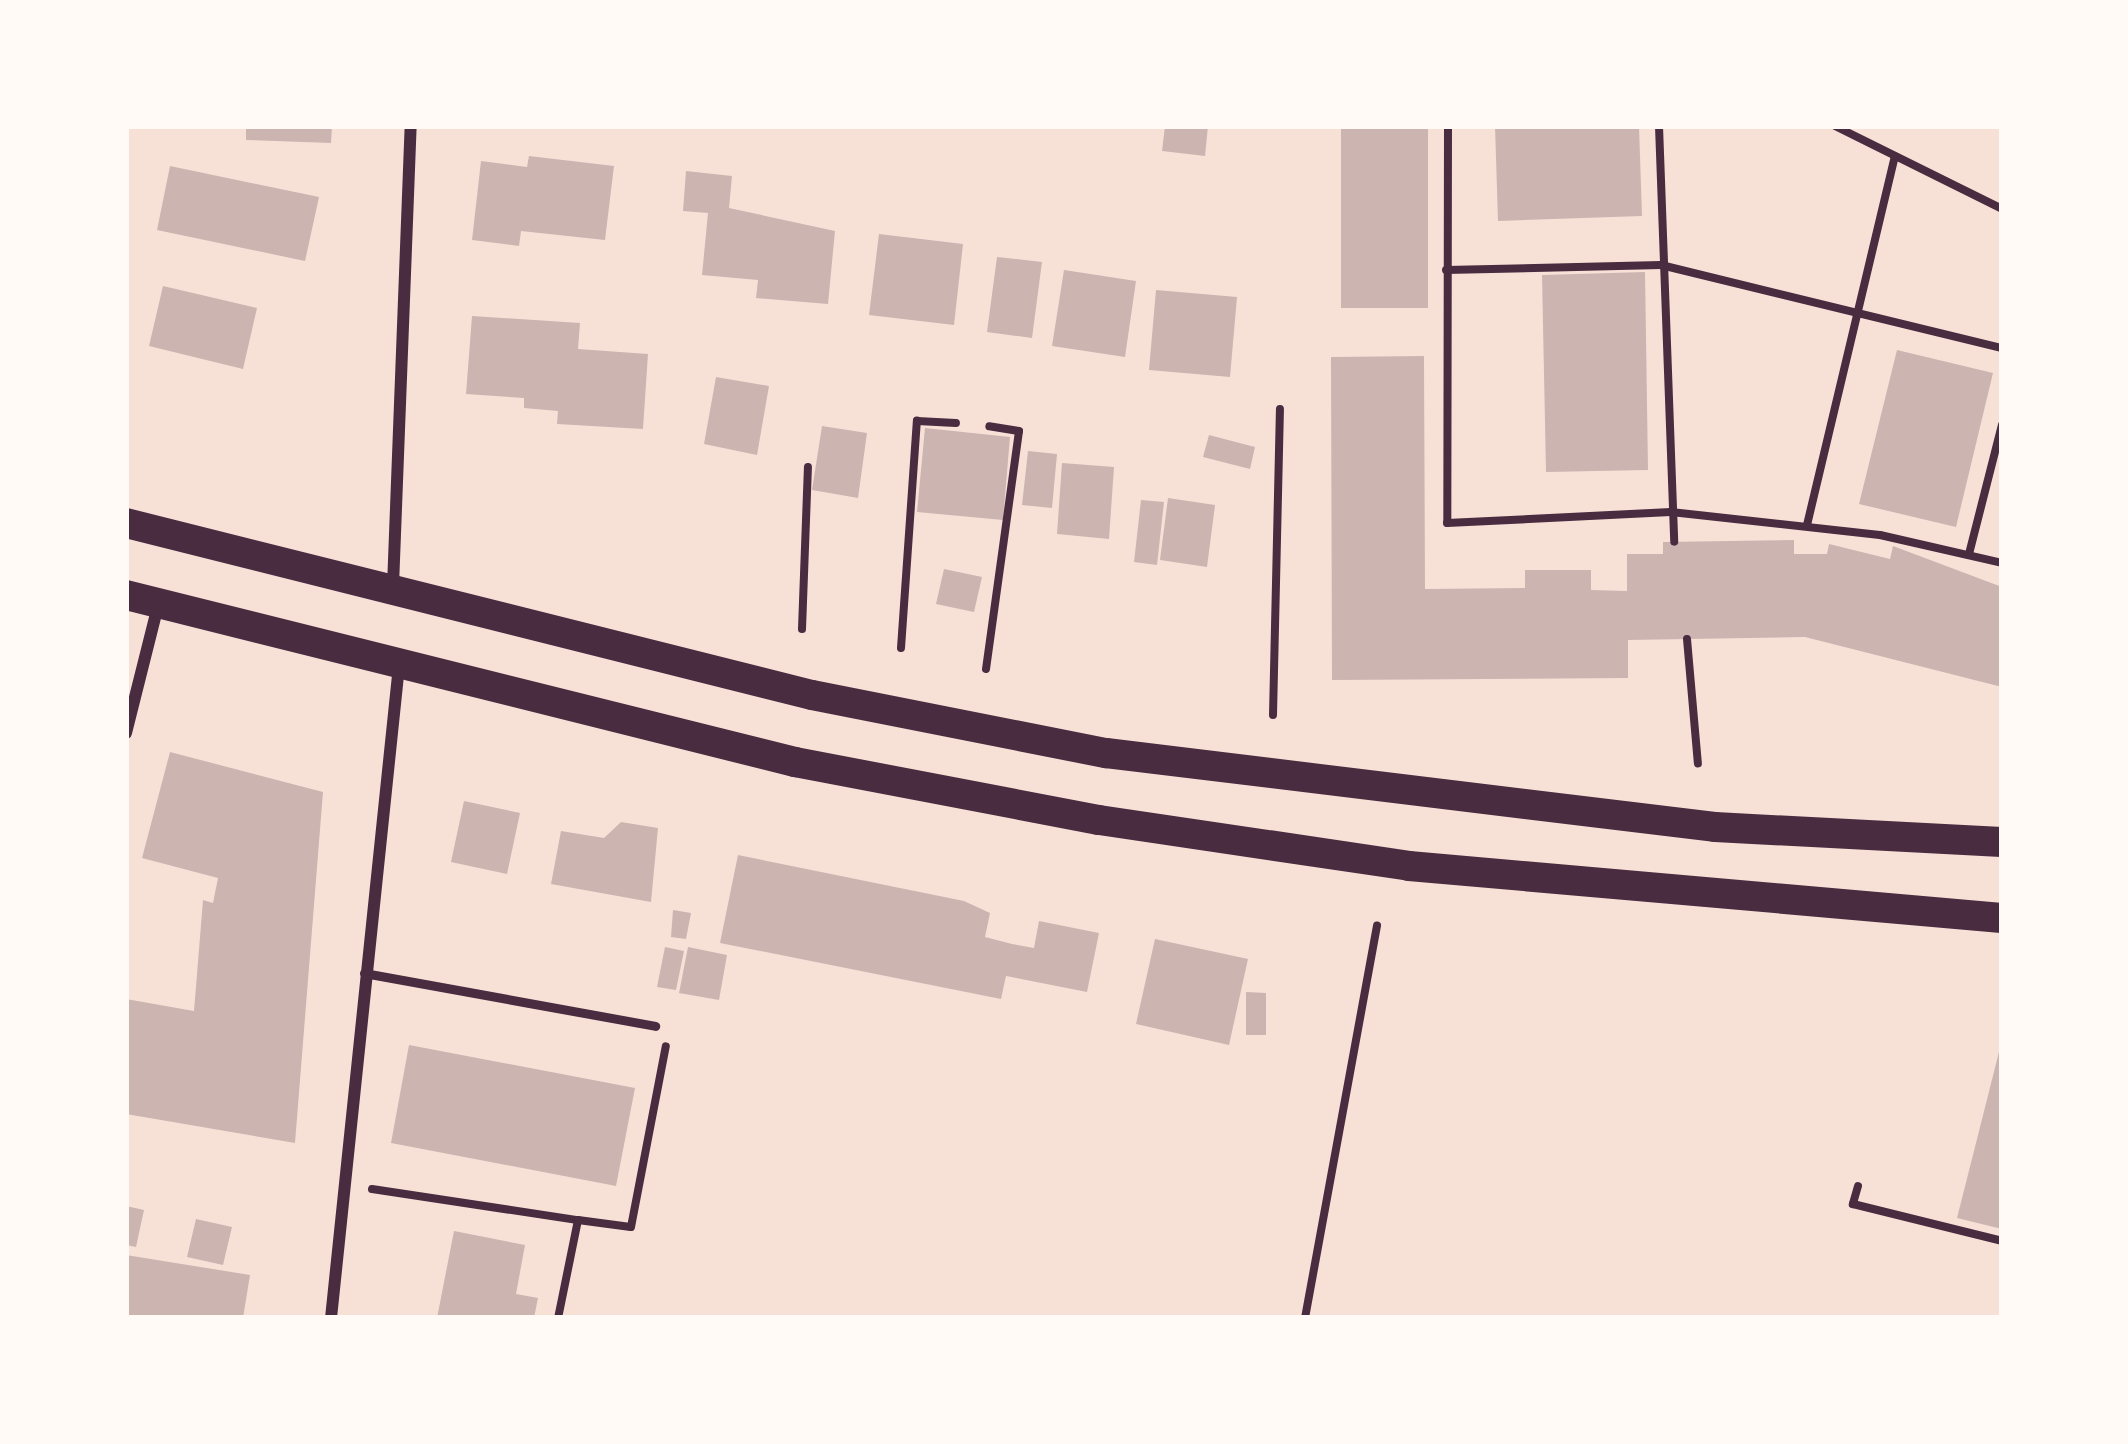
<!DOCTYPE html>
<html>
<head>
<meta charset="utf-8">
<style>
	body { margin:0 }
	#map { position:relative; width:2128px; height:1444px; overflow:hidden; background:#f7e1d7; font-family:Roboto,sans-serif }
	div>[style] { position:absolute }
	.building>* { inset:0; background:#ccb4b1 }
	.path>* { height:8px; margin:-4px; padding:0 4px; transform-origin:4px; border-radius:4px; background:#4a2c40 }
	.service>* { height:9px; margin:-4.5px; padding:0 4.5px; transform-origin:4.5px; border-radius:4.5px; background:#4a2c40 }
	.minor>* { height:12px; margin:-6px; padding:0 6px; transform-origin:6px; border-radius:6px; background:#4a2c40 }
	.primary>* { height:30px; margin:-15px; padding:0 15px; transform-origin:15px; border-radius:15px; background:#4a2c40 }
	span { translate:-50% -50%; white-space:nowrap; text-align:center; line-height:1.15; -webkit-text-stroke:9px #fffaf5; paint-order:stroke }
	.frame { position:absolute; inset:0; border:129px solid #fffaf5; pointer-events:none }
</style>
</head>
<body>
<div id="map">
	<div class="building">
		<i style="clip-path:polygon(246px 126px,332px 126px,331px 143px,246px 140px)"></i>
		<i style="clip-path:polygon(1165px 126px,1208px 126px,1205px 156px,1162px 151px)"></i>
		<i style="clip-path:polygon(1341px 126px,1428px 126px,1428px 308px,1341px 308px)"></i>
		<i style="clip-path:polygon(1495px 126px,1639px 126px,1642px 216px,1498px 221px)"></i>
		<i style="clip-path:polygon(529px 156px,614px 166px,605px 240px,521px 231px,519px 246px,472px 240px,481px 161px,527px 167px)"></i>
		<i style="clip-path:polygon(170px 166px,319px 197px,305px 261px,157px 230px)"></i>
		<i style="clip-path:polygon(686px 171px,732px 176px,729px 208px,835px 231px,828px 304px,756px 298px,758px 280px,702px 275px,708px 213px,683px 211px)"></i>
		<i style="clip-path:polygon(879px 234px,963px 244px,954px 325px,869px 315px)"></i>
		<i style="clip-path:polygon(997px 257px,1042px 262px,1032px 338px,987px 332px)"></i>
		<i style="clip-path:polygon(1064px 270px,1136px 281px,1125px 357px,1052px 346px)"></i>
		<i style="clip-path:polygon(1645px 272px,1648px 470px,1546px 472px,1542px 275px)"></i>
		<i style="clip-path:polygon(163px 286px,257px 308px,243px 369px,149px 346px)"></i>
		<i style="clip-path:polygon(1156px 290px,1237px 297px,1230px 377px,1149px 370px)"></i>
		<i style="clip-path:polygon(472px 316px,580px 323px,578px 349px,648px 354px,643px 429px,557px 424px,558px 411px,524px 408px,524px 398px,466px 394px)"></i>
		<i style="clip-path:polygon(1897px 350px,1993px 373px,1956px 527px,1859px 504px)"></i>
		<i style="clip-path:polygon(1424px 356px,1425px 589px,1525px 588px,1525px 570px,1591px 570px,1591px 590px,1627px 591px,1627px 554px,1663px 554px,1663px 542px,1794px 540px,1794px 554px,1827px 554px,1829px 544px,1890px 559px,1893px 546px,2002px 587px,2002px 687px,1805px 637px,1628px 640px,1628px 678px,1332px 680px,1331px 357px)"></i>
		<i style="clip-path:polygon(716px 377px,769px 386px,757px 455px,704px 444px)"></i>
		<i style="clip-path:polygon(822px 426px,867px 433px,858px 498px,812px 490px)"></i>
		<i style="clip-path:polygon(925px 428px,1010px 437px,1003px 520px,917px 512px)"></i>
		<i style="clip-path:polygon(1209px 435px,1255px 447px,1250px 469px,1203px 457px)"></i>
		<i style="clip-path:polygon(1028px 451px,1057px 454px,1052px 508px,1022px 505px)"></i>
		<i style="clip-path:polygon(1062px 463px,1114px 467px,1109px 539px,1057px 534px)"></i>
		<i style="clip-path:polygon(1168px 498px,1215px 505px,1207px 567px,1160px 560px)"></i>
		<i style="clip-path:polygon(1141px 500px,1164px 502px,1157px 565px,1134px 562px)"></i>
		<i style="clip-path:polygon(944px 569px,982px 577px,974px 612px,936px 604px)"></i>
		<i style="clip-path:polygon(170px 752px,323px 792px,295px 1143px,126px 1114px,126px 999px,194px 1011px,203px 900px,213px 903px,218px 878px,142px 858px)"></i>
		<i style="clip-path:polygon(464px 801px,520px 813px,507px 874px,451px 862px)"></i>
		<i style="clip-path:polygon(621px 822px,658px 828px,651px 902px,551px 884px,561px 831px,604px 838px)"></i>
		<i style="clip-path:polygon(738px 855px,964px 901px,990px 913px,985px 937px,1012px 944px,1034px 948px,1039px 921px,1099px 933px,1087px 992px,1006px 976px,1001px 999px,720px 943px)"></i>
		<i style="clip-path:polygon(673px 910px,691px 913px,686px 939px,671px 937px)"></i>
		<i style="clip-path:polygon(1155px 939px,1248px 959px,1229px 1045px,1136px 1024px)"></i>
		<i style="clip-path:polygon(665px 947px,684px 951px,676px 990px,657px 987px)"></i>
		<i style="clip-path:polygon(688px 947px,727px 955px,719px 1000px,679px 993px)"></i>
		<i style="clip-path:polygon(1246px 992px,1266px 993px,1266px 1035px,1246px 1035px)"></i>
		<i style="clip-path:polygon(409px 1045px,635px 1088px,616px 1186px,391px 1143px)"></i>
		<i style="clip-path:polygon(2000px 1048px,2002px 1048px,2002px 1229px,1957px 1218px)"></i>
		<i style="clip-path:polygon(126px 1206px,144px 1210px,136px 1247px,126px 1245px)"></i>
		<i style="clip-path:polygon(196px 1219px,232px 1227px,223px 1265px,187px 1257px)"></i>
		<i style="clip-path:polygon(454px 1231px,525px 1245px,516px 1294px,538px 1298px,534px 1318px,437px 1318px)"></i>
		<i style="clip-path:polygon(126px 1255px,250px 1275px,243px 1318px,126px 1318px)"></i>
	</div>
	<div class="path">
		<i style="left:1448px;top:126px;width:397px;rotate:90.1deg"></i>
		<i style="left:1447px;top:523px;width:224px;rotate:-2.8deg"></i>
		<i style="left:1671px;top:512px;width:210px;rotate:6.3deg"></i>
		<i style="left:1880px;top:535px;width:125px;rotate:12.9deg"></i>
		<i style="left:1659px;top:126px;width:416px;rotate:87.9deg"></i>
		<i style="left:1835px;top:126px;width:186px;rotate:26.4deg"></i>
		<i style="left:1446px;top:270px;width:215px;rotate:-1.3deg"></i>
		<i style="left:1661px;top:265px;width:351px;rotate:13.7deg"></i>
		<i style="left:1807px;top:525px;width:379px;rotate:-76.6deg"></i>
		<i style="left:1969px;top:554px;width:133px;rotate:-75.7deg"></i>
		<i style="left:802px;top:629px;width:162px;rotate:-87.9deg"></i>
		<i style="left:1687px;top:639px;width:125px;rotate:85deg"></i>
		<i style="left:901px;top:648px;width:228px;rotate:-86deg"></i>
		<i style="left:917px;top:421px;width:39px;rotate:3deg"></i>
		<i style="left:986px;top:669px;width:240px;rotate:-82.1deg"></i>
		<i style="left:1019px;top:431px;width:30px;rotate:-171deg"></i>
		<i style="left:1273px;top:715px;width:306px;rotate:-88.7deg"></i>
		<i style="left:1858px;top:1186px;width:19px;rotate:106deg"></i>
		<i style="left:1853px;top:1204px;width:154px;rotate:13.9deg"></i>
		<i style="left:372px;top:1189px;width:208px;rotate:8.6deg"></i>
		<i style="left:578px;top:1220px;width:100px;rotate:101.5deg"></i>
		<i style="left:578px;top:1220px;width:53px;rotate:7.5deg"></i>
		<i style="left:631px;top:1227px;width:184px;rotate:-79.1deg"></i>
		<i style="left:1305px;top:1318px;width:399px;rotate:-79.6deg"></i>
	</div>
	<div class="service">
		<i style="left:364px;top:973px;width:296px;rotate:10.3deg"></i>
	</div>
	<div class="minor">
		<i style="left:393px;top:586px;width:460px;rotate:-87.8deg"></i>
		<i style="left:126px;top:733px;width:131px;rotate:-75.9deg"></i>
		<i style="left:331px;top:1318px;width:656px;rotate:-84.05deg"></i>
	</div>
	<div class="primary">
		<i style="left:126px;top:523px;width:707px;rotate:14.08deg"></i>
		<i style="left:812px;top:695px;width:300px;rotate:11.2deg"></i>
		<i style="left:1106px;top:753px;width:613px;rotate:6.93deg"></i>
		<i style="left:1715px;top:827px;width:287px;rotate:3deg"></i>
		<i style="left:126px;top:595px;width:690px;rotate:14.02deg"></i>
		<i style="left:795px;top:762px;width:309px;rotate:10.8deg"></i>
		<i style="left:1099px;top:820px;width:313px;rotate:8.4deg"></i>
		<i style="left:1409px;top:866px;width:595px;rotate:5.01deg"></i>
	</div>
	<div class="frame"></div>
</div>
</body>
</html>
